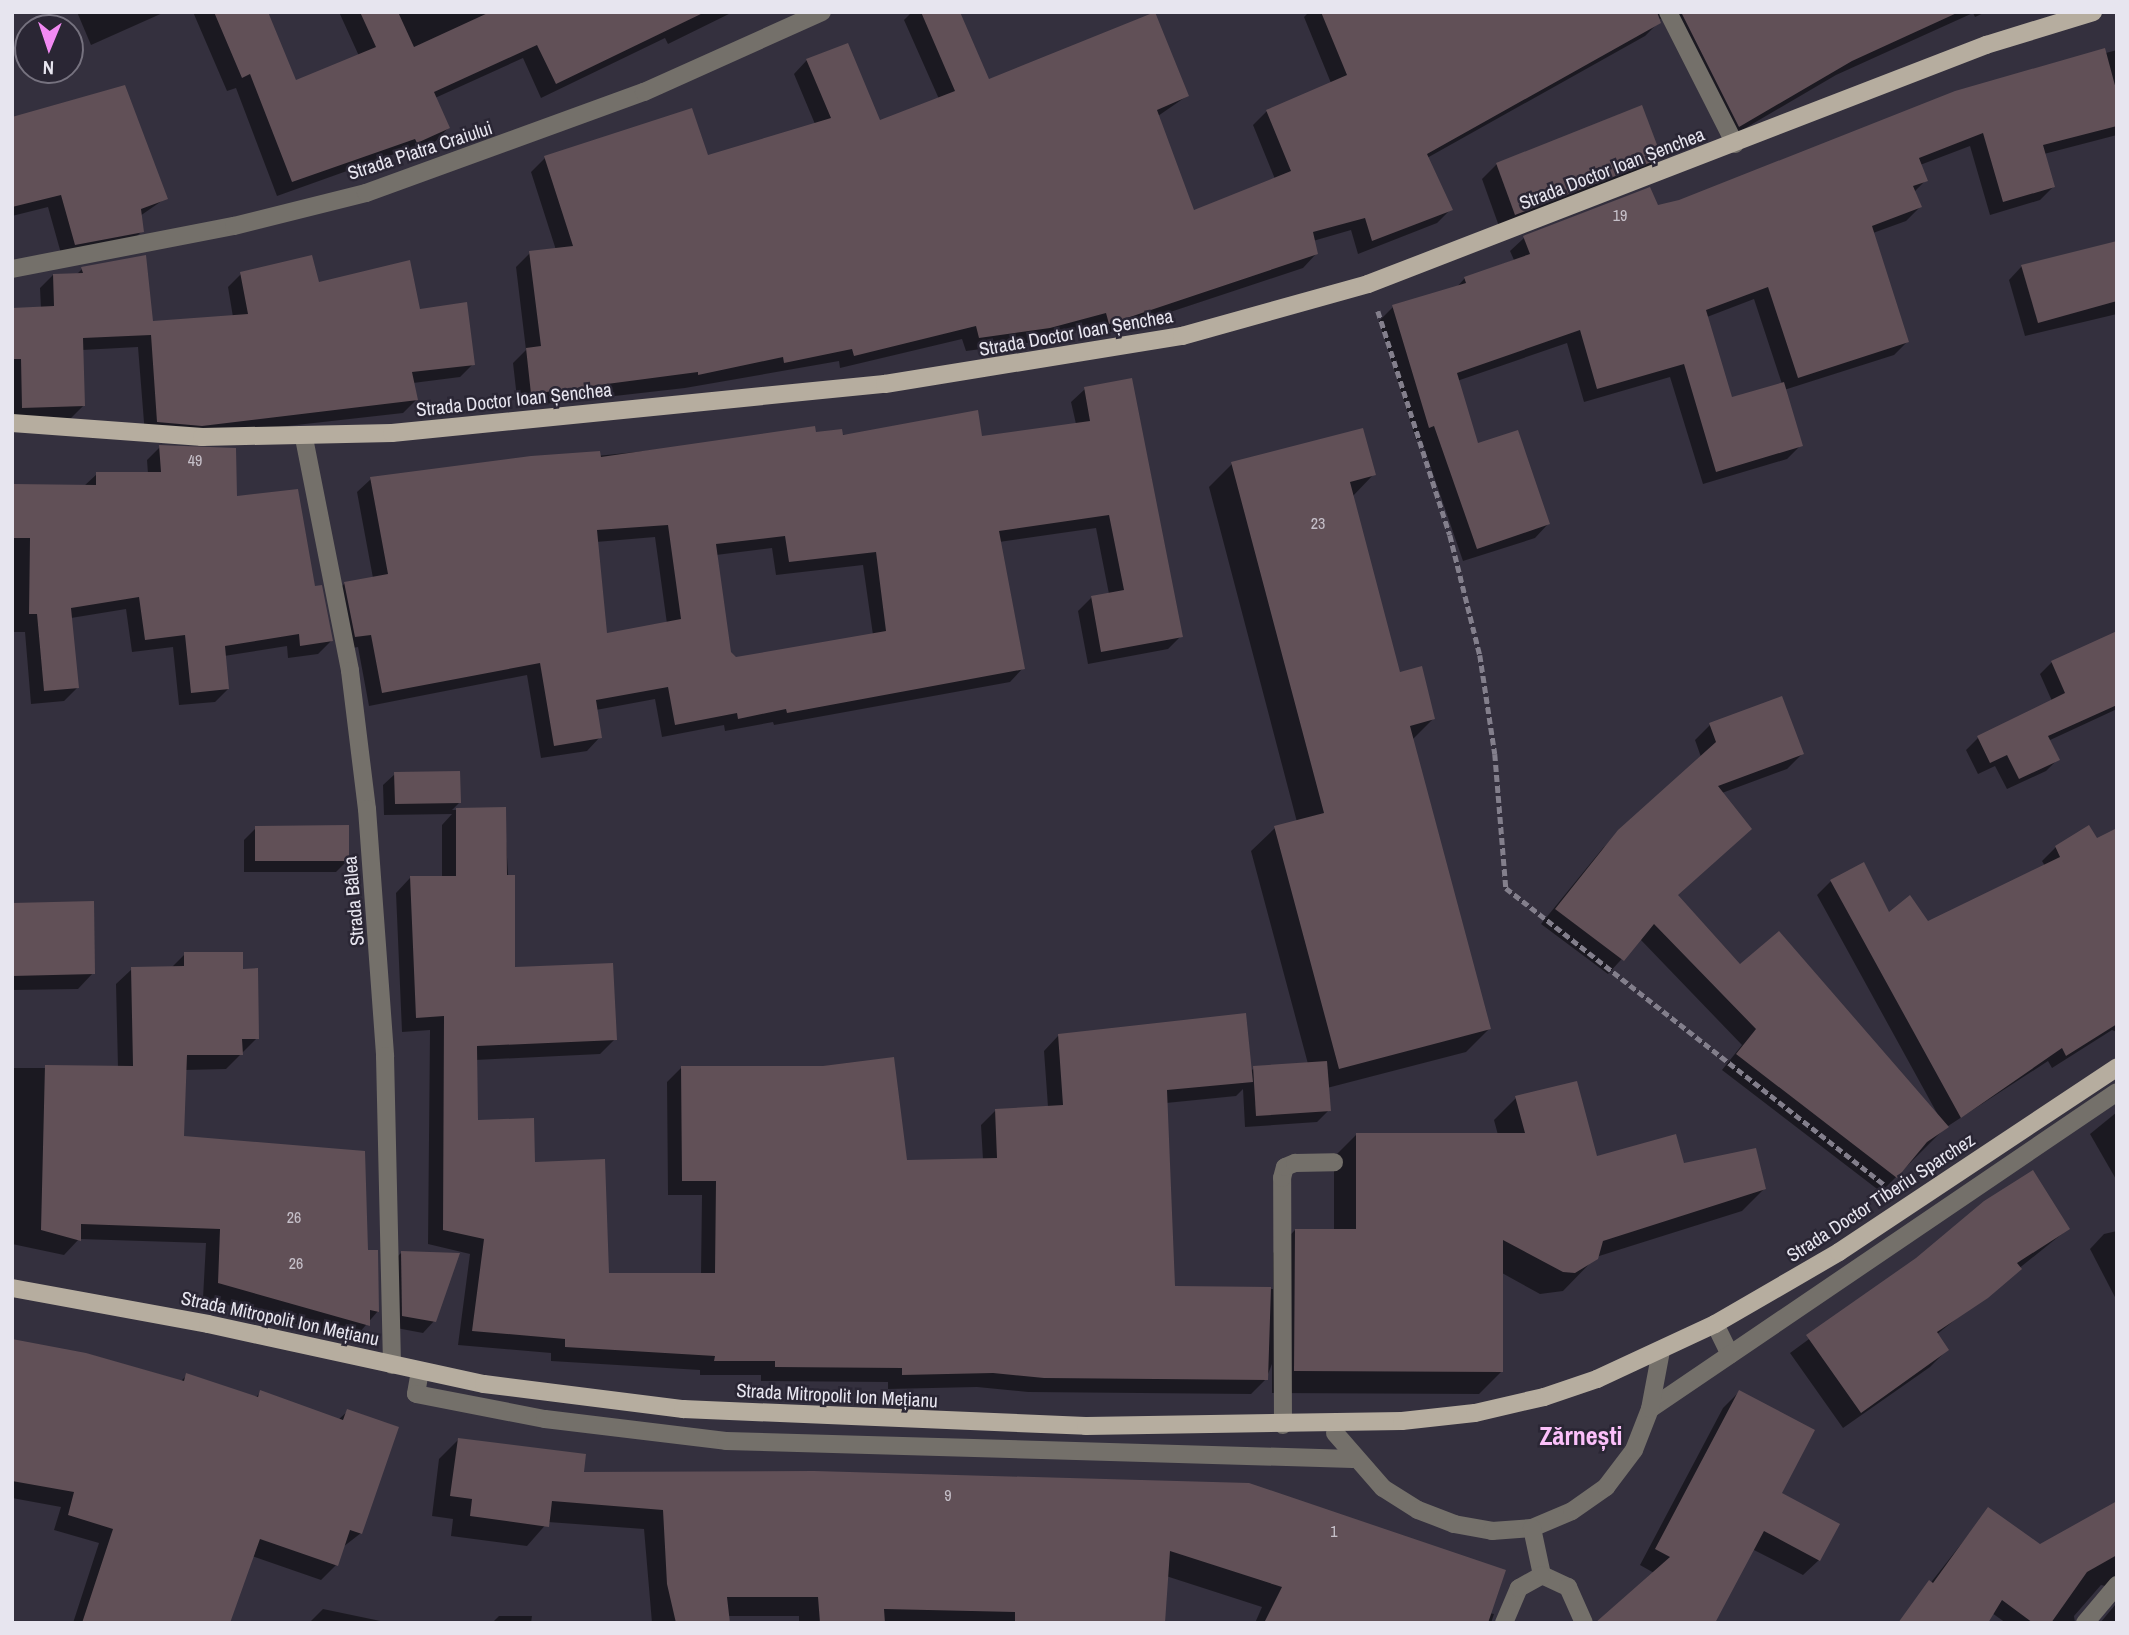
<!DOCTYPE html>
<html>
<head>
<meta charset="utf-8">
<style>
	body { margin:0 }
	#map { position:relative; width:2129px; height:1635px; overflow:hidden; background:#34303e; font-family:"Archivo Narrow",sans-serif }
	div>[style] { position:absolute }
	.shadow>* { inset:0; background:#0007 }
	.building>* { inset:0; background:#615057 }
	.path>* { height:4.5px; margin-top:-2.25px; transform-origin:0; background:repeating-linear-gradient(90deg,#837f8c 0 7px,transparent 0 10.5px) }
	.minor>* { height:18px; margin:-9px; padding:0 9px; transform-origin:9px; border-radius:9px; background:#74706a }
	.major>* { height:18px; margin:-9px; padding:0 9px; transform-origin:9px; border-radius:9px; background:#b6ad9f }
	span { translate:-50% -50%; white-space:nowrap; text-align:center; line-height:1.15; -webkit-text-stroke:5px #2a2634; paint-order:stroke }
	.number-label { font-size:16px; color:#c6c0c9 }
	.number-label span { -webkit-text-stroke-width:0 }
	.street-label { font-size:19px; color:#e7e5ef }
	.district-label { font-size:26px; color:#fbc0fa; font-weight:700 }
	.frame { position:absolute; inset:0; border:14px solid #e7e5ef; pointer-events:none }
	.north { position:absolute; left:14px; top:14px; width:70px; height:70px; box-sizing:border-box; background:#2a2634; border:2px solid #76727f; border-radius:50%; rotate:182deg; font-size:19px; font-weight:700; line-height:28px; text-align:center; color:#e7e5ef }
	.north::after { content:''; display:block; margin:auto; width:24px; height:32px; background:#f28af3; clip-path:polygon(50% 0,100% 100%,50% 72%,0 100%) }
</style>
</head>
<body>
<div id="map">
	<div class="shadow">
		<i style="clip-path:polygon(77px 12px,165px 12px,91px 45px)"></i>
		<i style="clip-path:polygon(193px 12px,266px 12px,295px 82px,359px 56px,339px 12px,733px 12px,668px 44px,665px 38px,541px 98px,523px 58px,435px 98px,448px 128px,434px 143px,402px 157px,400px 152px,277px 196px,236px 88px,227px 91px)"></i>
		<i style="clip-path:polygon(912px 12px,958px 12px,988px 82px,1187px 96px,1158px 116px,1192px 212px,1275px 179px,1253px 125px,1267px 111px,1331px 83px,1304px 17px,1309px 12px,1986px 12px,1975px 17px,1973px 13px,1836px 75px,1725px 140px,1665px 20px,1657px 18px,1659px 22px,1645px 36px,1427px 158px,1451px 209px,1437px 223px,1358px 254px,1351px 230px,1313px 241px,1316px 254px,1303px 268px,1095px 337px,1092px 326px,1035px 342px,966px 351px,962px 339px,840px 368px,839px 361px,685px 388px,518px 407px,513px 363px,526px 350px,516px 267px,530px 253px,556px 250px,531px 172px,545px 158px,706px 158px,815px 124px,794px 74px,807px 60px,879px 122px,939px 99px,904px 20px)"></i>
		<i style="clip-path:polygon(evenodd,2117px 50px,2117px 135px,2044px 154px,2053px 187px,2040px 200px,1990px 215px,1970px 146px,1920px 165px,1926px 180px,1914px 192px,1920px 207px,1906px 221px,1873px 233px,1907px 342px,1894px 355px,1784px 390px,1801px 445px,1787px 459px,1703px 484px,1670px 377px,1584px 402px,1567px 343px,1457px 381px,1477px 445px,1548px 524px,1535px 538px,1463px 561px,1421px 439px,1416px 440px,1379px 321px,1393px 307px,1455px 289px,1465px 278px,1514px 260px,1510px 251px,1524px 238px,1679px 202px,1956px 93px,2117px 50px,1754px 299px,1782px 384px,1731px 399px,1707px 317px,1754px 299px)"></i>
		<i style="clip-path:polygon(12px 120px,166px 198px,140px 216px,142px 231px,129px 244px,62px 257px,48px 207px,12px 216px)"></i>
		<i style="clip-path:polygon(1660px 158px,1645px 173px,1500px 229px,1482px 179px,1497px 164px)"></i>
		<i style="clip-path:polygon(2117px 242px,2117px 314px,2025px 336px,2009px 280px,2022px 266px)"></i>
		<i style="clip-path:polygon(82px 269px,151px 323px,233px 317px,228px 287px,241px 274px,317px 284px,419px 311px,473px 364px,460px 377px,413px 383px,416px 400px,403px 413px,225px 433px,145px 435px,138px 347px,82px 350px,84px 405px,71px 418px,12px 420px,12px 310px,41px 309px,40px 288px,53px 275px,76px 275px)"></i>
		<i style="clip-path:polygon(evenodd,1085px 389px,1181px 636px,1168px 649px,1088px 664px,1078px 611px,1092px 597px,1109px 594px,1096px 528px,999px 542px,1023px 668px,1010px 682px,774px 725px,773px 722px,725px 731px,724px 725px,662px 737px,655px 699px,596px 710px,600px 737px,587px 751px,541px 758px,527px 675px,369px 706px,358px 647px,342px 650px,332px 596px,345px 583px,373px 578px,357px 492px,371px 479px,814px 434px,981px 438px,1076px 424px,1071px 402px,1085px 389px,655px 537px,667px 624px,605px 635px,596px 542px,655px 537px,1085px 389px,772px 548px,776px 575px,863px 565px,873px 635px,736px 659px,730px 653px,716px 555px,772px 548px)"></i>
		<i style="clip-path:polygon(160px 447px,235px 498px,314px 588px,331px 641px,318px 654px,288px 658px,287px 646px,224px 656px,228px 689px,215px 702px,179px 705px,173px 647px,132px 652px,126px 609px,71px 618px,77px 688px,64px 701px,31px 704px,25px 632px,12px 632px,12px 486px,84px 486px,97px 474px,148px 474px,147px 460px)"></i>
		<i style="clip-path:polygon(1232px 464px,1374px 474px,1352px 497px,1399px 674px,1433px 719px,1412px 740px,1489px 1029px,1466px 1052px,1327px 1088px,1329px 1110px,1317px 1122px,1245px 1127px,1243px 1089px,1236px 1096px,1166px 1103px,1173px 1288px,1273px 1289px,1273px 1253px,1295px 1230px,1334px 1231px,1334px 1157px,1357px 1134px,1498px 1135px,1494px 1120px,1516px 1098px,1596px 1158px,1683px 1165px,1765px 1188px,1742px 1211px,1596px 1257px,1563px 1291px,1540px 1294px,1502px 1273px,1502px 1371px,1479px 1394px,1272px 1393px,1272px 1364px,1266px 1379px,1251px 1394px,1028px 1392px,977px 1387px,888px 1389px,888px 1382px,761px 1381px,761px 1375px,700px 1375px,700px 1370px,551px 1361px,551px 1353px,458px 1345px,470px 1254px,428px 1244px,430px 1030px,402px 1032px,396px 893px,410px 878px,442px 878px,442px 825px,452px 814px,384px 815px,383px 785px,395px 774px,459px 803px,452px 810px,504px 809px,514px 969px,615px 1039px,600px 1054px,475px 1060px,476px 1121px,533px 1163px,607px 1274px,701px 1275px,702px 1195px,668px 1195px,667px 1082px,682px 1067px,906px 1162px,983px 1160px,981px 1125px,996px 1110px,1048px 1107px,1044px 1051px,1058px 1036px,1250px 1072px,1254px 1068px,1308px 1064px,1251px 851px,1275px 828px,1297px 822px,1209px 487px)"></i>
		<i style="clip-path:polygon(2117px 633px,2117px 709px,2048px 741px,2058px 759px,2046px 771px,2007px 789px,1995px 766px,1978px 774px,1966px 750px,1978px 738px,2052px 701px,2040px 674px,2052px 662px)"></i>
		<i style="clip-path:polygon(1710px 725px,1802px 754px,1787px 769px,1722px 793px,1676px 896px,1740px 967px,1938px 1115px,1817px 895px,1831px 881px,1888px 914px,1928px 923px,2045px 866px,2042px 861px,2056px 847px,2096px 840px,2117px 830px,2117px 1032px,2112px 1030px,2052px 1068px,2048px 1061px,1945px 1128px,1881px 1192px,1722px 1070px,1742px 1045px,1640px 939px,1608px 974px,1541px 924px,1603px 848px,1701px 757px,1695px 740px)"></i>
		<i style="clip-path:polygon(256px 828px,348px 860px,336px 872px,244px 872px,244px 840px)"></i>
		<i style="clip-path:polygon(12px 904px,93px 973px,78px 989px,12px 990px)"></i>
		<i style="clip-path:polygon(185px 954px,241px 970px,257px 1038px,226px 1069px,184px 1070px,183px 1138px,366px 1251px,378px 1311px,353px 1340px,203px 1298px,206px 1243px,79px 1239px,64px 1255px,12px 1244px,12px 1068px,118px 1068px,116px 984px,132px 969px,171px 968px)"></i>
		<i style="clip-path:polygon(2117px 1112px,2117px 1181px,2090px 1134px)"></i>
		<i style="clip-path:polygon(2068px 1229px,1936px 1335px,1947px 1350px,1930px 1367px,1843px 1428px,1790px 1353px,1917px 1260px)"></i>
		<i style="clip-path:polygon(2117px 1231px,2117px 1301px,2090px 1249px,2104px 1234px)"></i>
		<i style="clip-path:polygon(401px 1253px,434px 1321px,423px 1333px,391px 1327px,390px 1264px)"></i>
		<i style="clip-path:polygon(12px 1340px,180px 1382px,187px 1375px,255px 1398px,261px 1392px,338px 1420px,348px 1411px,361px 1533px,343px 1547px,336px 1565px,321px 1580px,252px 1556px,228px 1623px,73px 1623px,99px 1543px,54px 1530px,61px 1507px,12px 1498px)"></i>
		<i style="clip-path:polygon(1739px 1392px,1779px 1494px,1819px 1560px,1803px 1575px,1752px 1549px,1654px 1573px,1640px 1565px,1723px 1408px)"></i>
		<i style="clip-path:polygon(459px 1439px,582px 1474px,814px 1472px,1494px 1614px,1491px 1623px,1255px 1623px,1262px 1607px,1166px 1576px,1163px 1623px,799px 1623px,799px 1616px,727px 1616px,728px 1623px,652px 1623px,644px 1529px,548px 1522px,527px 1546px,451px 1536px,453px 1519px,432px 1516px,439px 1459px)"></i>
		<i style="clip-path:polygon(2117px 1503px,2117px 1623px,2100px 1623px,2115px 1605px,2114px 1588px,2101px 1585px,2074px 1616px,2075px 1623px,2006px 1623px,1992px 1613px,1899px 1623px,1988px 1510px,2040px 1546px)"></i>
		<i style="clip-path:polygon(323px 1609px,390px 1623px,309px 1623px)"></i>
		<i style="clip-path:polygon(499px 1616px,532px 1616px,531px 1623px,492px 1623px)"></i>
	</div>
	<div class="building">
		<i style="clip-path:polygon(214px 12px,268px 12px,296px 80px,376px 47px,360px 12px,398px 12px,414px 47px,490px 12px,705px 12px,556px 84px,537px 45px,434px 92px,450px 128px,417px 143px,415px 139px,292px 182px,250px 74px,242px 78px)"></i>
		<i style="clip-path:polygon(921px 12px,960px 12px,989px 79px,1155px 12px,1189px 96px,1157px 110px,1194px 210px,1291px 171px,1266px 110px,1347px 75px,1321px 12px,1657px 12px,1661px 23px,1427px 154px,1453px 210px,1372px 241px,1365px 218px,1313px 232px,1318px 254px,1109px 324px,1106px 313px,1050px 328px,979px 338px,976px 326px,854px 356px,852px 349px,784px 363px,783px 357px,698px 375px,698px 372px,531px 394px,526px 348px,541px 346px,529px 251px,573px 246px,544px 156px,692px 108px,708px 155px,831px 118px,806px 59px,848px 43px,880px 120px,955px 91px)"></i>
		<i style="clip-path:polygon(1681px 12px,1959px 12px,1852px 61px,1739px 127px)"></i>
		<i style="clip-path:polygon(2105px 48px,2117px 93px,2117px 126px,2043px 145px,2055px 187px,2003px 202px,1983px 133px,1919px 158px,1928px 181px,1913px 186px,1922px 207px,1872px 226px,1909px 342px,1798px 378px,1768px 287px,1706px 310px,1732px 397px,1784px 382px,1803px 446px,1716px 472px,1684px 364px,1597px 389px,1580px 330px,1457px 373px,1478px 443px,1518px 430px,1550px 524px,1477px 549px,1434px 426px,1429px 428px,1392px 305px,1466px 283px,1464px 277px,1530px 254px,1523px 236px,1650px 187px,1658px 205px,1679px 200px,1955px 91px)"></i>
		<i style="clip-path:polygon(125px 85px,168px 199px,141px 209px,144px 232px,75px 245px,61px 195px,12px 207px,12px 117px)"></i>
		<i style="clip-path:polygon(1642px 105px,1662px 158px,1515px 215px,1496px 163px)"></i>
		<i style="clip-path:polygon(2117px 241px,2117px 301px,2038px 323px,2021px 265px)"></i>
		<i style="clip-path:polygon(146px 255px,153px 321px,248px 314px,240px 272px,312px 255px,319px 282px,410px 260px,420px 309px,467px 302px,475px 365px,412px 372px,418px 400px,202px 426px,157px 422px,151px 335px,83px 338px,85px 406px,22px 408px,21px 359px,12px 359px,12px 308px,54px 306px,53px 274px,83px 273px,81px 267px)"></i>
		<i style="clip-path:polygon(evenodd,1132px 378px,1183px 637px,1101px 652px,1091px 596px,1124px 590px,1109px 515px,999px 531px,1025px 669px,787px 713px,786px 709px,738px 719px,737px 713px,675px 725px,668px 687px,596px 700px,602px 738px,554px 746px,540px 663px,382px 693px,371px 635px,355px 637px,344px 582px,388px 574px,370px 477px,531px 456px,600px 451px,601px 457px,815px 426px,816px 432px,842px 429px,843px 435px,978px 410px,982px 436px,1090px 421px,1084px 387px,1132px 378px,668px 525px,681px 619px,607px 633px,597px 530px,668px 525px,1132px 378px,785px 536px,789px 562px,876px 552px,886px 631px,736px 657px,731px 652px,716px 544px,785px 536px)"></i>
		<i style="clip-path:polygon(1363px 428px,1376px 475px,1350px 482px,1400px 672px,1422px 666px,1435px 719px,1410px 726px,1491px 1029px,1339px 1069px,1274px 826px,1324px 813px,1231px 462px)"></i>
		<i style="clip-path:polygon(159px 445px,236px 448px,237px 496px,298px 489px,315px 586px,322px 585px,333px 641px,300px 646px,299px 634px,225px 646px,229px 689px,191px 693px,185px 635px,145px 640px,139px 597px,71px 608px,79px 688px,44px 691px,37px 614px,29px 614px,30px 538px,12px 538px,12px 484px,96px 485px,96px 472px,161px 472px)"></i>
		<i style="clip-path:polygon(2117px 631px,2117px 705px,2048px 736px,2060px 760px,2019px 779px,2007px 755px,1990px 763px,1977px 736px,2065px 693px,2051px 661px)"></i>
		<i style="clip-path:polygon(1782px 696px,1804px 754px,1718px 786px,1752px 829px,1678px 895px,1740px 964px,1779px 931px,1949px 1127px,1927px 1142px,1897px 1178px,1736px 1054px,1756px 1029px,1654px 924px,1624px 961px,1555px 909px,1618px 830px,1716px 742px,1709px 723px)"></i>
		<i style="clip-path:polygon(460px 771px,461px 803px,395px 804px,394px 772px)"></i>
		<i style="clip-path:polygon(506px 807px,507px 875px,515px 875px,515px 967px,613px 963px,617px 1040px,477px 1046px,478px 1120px,534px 1118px,535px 1162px,605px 1159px,609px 1273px,715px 1273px,716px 1181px,682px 1181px,681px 1066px,823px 1066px,894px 1057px,907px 1160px,997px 1158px,995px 1109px,1063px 1105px,1058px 1034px,1246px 1013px,1253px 1082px,1167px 1090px,1175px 1286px,1271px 1287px,1268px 1380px,1044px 1378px,993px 1373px,902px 1375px,902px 1368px,775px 1367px,775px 1361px,714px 1361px,715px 1356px,565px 1347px,565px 1339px,472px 1331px,484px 1239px,443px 1230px,444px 1016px,416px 1018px,410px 876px,456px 876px,456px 808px)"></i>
		<i style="clip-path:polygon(349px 825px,349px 861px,255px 861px,255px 826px)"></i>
		<i style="clip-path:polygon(2089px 825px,2097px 838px,2117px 828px,2117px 1024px,2066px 1056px,2062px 1048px,1961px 1118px,1830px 880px,1864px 862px,1889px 912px,1910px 895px,1928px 921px,2060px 857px,2055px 846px)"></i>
		<i style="clip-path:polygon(94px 901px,95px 974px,12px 976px,12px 903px)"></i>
		<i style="clip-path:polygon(184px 952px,243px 952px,243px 969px,258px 968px,259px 1039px,242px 1039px,243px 1055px,187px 1055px,184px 1136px,365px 1151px,368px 1250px,378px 1250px,379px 1312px,370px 1310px,370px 1326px,218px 1283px,220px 1229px,81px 1224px,81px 1241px,41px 1230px,45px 1065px,133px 1066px,131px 967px,184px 966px)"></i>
		<i style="clip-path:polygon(1327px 1061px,1331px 1111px,1256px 1116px,1253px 1066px)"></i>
		<i style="clip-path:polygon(1577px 1081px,1597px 1156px,1676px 1134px,1684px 1163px,1756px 1148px,1766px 1189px,1603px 1241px,1598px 1259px,1575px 1273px,1563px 1272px,1503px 1240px,1503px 1372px,1294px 1371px,1295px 1229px,1356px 1229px,1356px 1133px,1525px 1133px,1515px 1096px)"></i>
		<i style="clip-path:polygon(2033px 1170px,2070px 1229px,2017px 1263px,2022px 1269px,1988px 1298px,1937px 1332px,1949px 1350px,1861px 1413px,1806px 1335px,1916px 1258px,1984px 1201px)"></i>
		<i style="clip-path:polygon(401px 1251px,460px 1253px,436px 1322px,402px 1316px)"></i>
		<i style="clip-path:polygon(12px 1339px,86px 1353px,184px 1381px,186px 1373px,258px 1397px,260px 1390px,343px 1420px,347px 1409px,399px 1427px,362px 1534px,350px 1530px,338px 1566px,260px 1539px,230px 1623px,82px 1623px,113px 1529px,68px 1515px,74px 1492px,12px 1481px)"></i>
		<i style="clip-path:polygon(1739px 1390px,1815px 1430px,1782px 1493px,1840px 1524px,1820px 1561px,1764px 1531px,1715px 1623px,1595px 1623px,1670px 1557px,1655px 1549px)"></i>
		<i style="clip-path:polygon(458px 1438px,586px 1454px,584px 1472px,814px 1471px,1249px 1483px,1506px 1570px,1488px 1623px,1264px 1623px,1282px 1587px,1170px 1551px,1165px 1623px,1015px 1623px,1015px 1612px,884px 1609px,885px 1623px,820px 1623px,818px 1597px,727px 1597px,730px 1623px,676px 1623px,667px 1584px,663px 1510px,552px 1501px,549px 1527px,470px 1516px,472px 1499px,450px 1496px)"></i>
		<i style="clip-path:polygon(2117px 1501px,2117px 1555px,2087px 1572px,2051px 1623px,2033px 1623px,2002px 1600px,1988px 1623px,1898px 1623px,1929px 1580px,1933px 1583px,1988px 1507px,2040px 1544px)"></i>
	</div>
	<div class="path">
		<i style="left:1378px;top:311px;width:235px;rotate:72.2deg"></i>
		<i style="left:1450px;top:535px;width:124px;rotate:76deg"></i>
		<i style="left:1480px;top:655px;width:100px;rotate:81.4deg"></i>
		<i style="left:1495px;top:754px;width:134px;rotate:85.3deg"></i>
		<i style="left:1506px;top:888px;width:482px;rotate:38.1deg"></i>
	</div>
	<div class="minor">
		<i style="left:1668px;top:12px;width:148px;rotate:63.1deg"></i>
		<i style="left:12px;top:269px;width:226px;rotate:-11deg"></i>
		<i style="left:234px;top:226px;width:136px;rotate:-14deg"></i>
		<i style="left:366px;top:193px;width:296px;rotate:-20deg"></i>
		<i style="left:644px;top:92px;width:195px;rotate:-24.2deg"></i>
		<i style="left:304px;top:438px;width:237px;rotate:78.8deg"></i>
		<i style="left:350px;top:671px;width:139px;rotate:83deg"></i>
		<i style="left:367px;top:809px;width:248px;rotate:85.8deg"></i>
		<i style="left:385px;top:1056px;width:309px;rotate:88.7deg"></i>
		<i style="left:1715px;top:1324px;width:34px;rotate:64deg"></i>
		<i style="left:420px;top:1371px;width:23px;rotate:100deg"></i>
		<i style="left:416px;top:1394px;width:131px;rotate:11deg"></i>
		<i style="left:545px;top:1419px;width:182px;rotate:6.9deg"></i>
		<i style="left:726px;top:1441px;width:627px;rotate:1.64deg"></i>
		<i style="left:1650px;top:1409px;width:564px;rotate:-34.17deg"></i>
		<i style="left:1283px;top:1425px;width:247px;rotate:-90.2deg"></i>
		<i style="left:1282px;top:1178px;width:11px;rotate:-75deg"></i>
		<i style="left:1285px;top:1167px;width:11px;rotate:-22deg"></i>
		<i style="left:1295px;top:1163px;width:39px;rotate:-1deg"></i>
		<i style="left:1335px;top:1433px;width:73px;rotate:48.9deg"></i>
		<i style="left:1383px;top:1488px;width:41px;rotate:32.2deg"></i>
		<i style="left:1418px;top:1510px;width:39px;rotate:21deg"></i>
		<i style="left:1454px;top:1524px;width:39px;rotate:10deg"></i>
		<i style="left:1492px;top:1531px;width:40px;rotate:-4.3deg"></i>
		<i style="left:1532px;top:1528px;width:43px;rotate:-23deg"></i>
		<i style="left:1572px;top:1511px;width:42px;rotate:-35.2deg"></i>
		<i style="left:1606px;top:1487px;width:46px;rotate:-52.9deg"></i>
		<i style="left:1634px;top:1450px;width:44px;rotate:-68.7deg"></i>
		<i style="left:1650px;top:1409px;width:59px;rotate:-79.3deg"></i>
		<i style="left:1532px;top:1528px;width:48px;rotate:78deg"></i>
		<i style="left:1542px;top:1575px;width:29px;rotate:25deg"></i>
		<i style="left:1568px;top:1587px;width:39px;rotate:66deg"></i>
		<i style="left:1504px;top:1623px;width:38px;rotate:-67deg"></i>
		<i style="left:1519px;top:1588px;width:26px;rotate:-29deg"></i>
		<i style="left:2085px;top:1623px;width:50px;rotate:-49.9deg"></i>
	</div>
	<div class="major">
		<i style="left:12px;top:423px;width:191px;rotate:4.2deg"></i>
		<i style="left:202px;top:437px;width:190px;rotate:-1.2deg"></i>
		<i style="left:392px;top:433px;width:495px;rotate:-5.7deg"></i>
		<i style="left:885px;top:384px;width:301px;rotate:-9.2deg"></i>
		<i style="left:1182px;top:336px;width:193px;rotate:-15.6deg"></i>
		<i style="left:1368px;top:284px;width:663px;rotate:-21.14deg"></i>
		<i style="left:1986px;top:45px;width:112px;rotate:-17.1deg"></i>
		<i style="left:12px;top:1288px;width:199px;rotate:10.4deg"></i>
		<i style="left:208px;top:1324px;width:282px;rotate:12.3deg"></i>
		<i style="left:484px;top:1384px;width:201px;rotate:7.2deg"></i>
		<i style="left:683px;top:1409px;width:403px;rotate:2.4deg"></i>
		<i style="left:1086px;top:1426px;width:316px;rotate:-0.9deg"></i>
		<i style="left:1402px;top:1421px;width:73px;rotate:-6.3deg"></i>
		<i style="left:1475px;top:1413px;width:71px;rotate:-13.1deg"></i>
		<i style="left:1544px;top:1397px;width:56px;rotate:-18.8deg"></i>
		<i style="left:1597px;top:1379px;width:130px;rotate:-25deg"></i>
		<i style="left:1715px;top:1324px;width:143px;rotate:-30.1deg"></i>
		<i style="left:1839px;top:1252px;width:334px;rotate:-33.6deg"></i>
	</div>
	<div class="number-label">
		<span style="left:1620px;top:215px">19</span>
		<span style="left:195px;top:460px">49</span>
		<span style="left:1318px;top:523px">23</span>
		<span style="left:294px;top:1217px">26</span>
		<span style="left:296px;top:1263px">26</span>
		<span style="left:948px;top:1495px">9</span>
		<span style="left:1334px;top:1531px">1</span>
	</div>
	<div class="street-label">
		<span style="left:420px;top:151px;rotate:-18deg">Strada Piatra Craiului</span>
		<span style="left:1612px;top:169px;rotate:-21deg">Strada Doctor Ioan Șenchea</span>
		<span style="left:1076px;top:333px;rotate:-10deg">Strada Doctor Ioan Șenchea</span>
		<span style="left:514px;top:400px;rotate:-6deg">Strada Doctor Ioan Șenchea</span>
		<span style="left:354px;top:901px;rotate:-95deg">Strada Bâlea</span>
		<span style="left:1881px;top:1198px;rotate:-33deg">Strada Doctor Tiberiu Sparchez</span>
		<span style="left:280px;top:1319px;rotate:12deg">Strada Mitropolit Ion Mețianu</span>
		<span style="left:837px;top:1396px;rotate:3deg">Strada Mitropolit Ion Mețianu</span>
	</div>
	<div class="district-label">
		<span style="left:1581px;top:1436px">Zărnești</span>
	</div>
	<div class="frame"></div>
	<div class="north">N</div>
</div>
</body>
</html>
